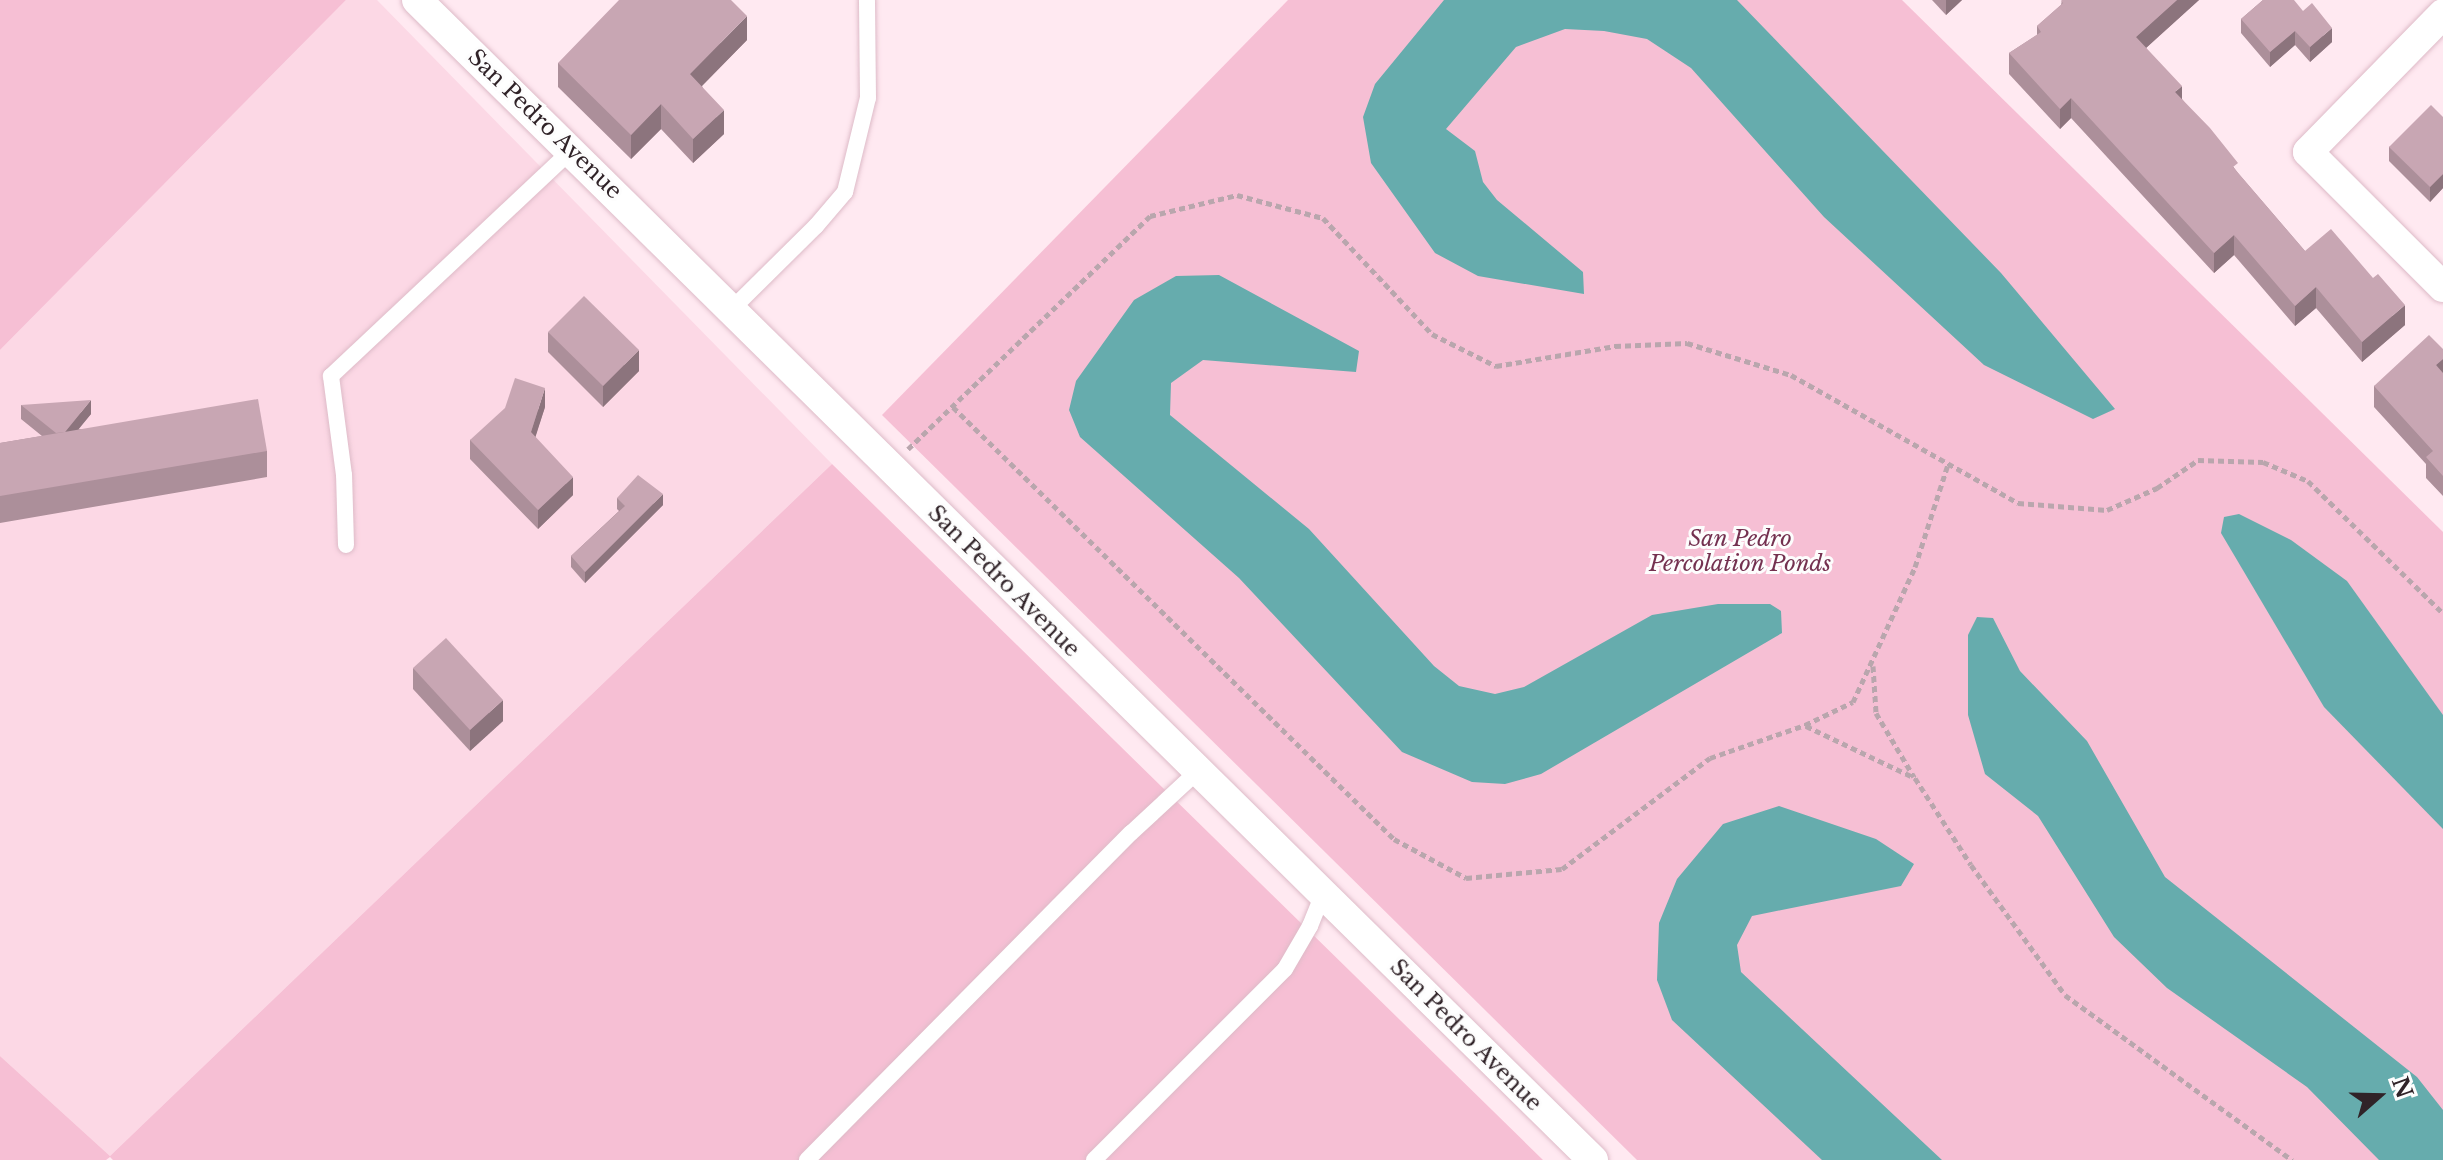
<!DOCTYPE html>
<html>
<head>
<meta charset="utf-8">
<style>
	body { margin:0 }
	#map { position:relative; width:2443px; height:1160px; overflow:hidden; background:#ffe9f1; font-family:"Libre Baskerville",serif }
	div>[style] { position:absolute }
	.built>* { inset:0; background:#fcd8e5 }
	.green>* { inset:0; background:#f6bfd4 }
	.water>* { inset:0; background:#66acad }
	.path>* { height:5px; margin-top:-2.5px; transform-origin:0; background:repeating-linear-gradient(90deg,#b9a6ad 0 6px,transparent 0 10px) }
	.roads { filter:drop-shadow(0 0 2px #debbc8) drop-shadow(0 0 2px #debbc8) }
	.service>* { height:16px; margin:-8px; padding:0 8px; transform-origin:8px; border-radius:8px; background:#fff }
	.minor>* { height:30px; margin:-15px; padding:0 15px; transform-origin:15px; border-radius:15px; background:#fff }
	.wall>* { inset:0; background:#ac8f9a }
	.shaded-wall>* { inset:0; background:#8c747d }
	.building>* { inset:0; background:#c8a6b3 }
	span { translate:-50% -50%; white-space:nowrap; text-align:center; line-height:1.15; -webkit-text-stroke:6px #fdfdfd; paint-order:stroke }
	.street-label { font-size:22px; color:#302328 }
	.park-label { font-size:22px; color:#743150; font-style:italic }
	.north { position:absolute; left:2339px; top:1056px; width:80px; height:80px; -webkit-text-stroke:6px #fdfdfd; paint-order:stroke; rotate:70deg; font-size:22px; font-weight:700; line-height:32px; text-align:center; color:#302328 }
	.north::after { content:''; display:block; margin:auto; width:28px; height:36px; background:#302328; clip-path:polygon(50% 0,100% 100%,50% 72%,0 100%) }
</style>
</head>
<body>
<div id="map">
	<div class="built">
		<i style="clip-path:polygon(346px 0,377px 0,832px 464px,110px 1156px,0 1056px,0 350px)"></i>
	</div>
	<div class="green">
		<i style="clip-path:polygon(0 0,346px 0,0 350px)"></i>
		<i style="clip-path:polygon(1288px 0,1902px 0,2443px 532px,2443px 1160px,1637px 1160px,882px 415px)"></i>
		<i style="clip-path:polygon(832px 464px,1543px 1160px,113px 1160px,110px 1157px,106px 1160px,0 1160px,0 1056px,110px 1156px)"></i>
	</div>
	<div class="water">
		<i style="clip-path:polygon(1444px 0,1737px 0,2001px 273px,2115px 409px,2093px 419px,1984px 365px,1824px 217px,1691px 68px,1647px 39px,1604px 31px,1565px 29px,1516px 47px,1446px 129px,1475px 151px,1483px 182px,1497px 200px,1583px 272px,1584px 294px,1478px 276px,1435px 253px,1371px 163px,1363px 117px,1375px 84px)"></i>
		<i style="clip-path:polygon(1219px 275px,1359px 351px,1356px 372px,1203px 360px,1171px 383px,1170px 415px,1309px 529px,1434px 666px,1459px 686px,1495px 694px,1524px 687px,1652px 615px,1718px 604px,1770px 604px,1781px 611px,1782px 633px,1541px 774px,1505px 784px,1472px 782px,1402px 752px,1239px 578px,1080px 437px,1069px 410px,1076px 381px,1134px 300px,1176px 276px)"></i>
		<i style="clip-path:polygon(2239px 514px,2291px 540px,2347px 581px,2443px 715px,2443px 829px,2324px 707px,2221px 533px,2224px 517px)"></i>
		<i style="clip-path:polygon(1977px 617px,1993px 618px,2020px 671px,2087px 741px,2165px 877px,2417px 1077px,2443px 1110px,2443px 1160px,2379px 1160px,2307px 1087px,2167px 988px,2114px 937px,2038px 816px,1985px 774px,1968px 715px,1968px 635px)"></i>
		<i style="clip-path:polygon(1779px 806px,1876px 839px,1914px 864px,1901px 886px,1752px 916px,1737px 945px,1741px 972px,1942px 1160px,1822px 1160px,1672px 1020px,1657px 980px,1659px 923px,1677px 879px,1723px 824px)"></i>
	</div>
	<div class="path">
		<i style="left:953px;top:407px;width:617px;rotate:44.41deg"></i>
		<i style="left:1394px;top:839px;width:82px;rotate:28.4deg"></i>
		<i style="left:1466px;top:878px;width:96px;rotate:-5.4deg"></i>
		<i style="left:1562px;top:869px;width:185px;rotate:-36.9deg"></i>
		<i style="left:1710px;top:758px;width:101px;rotate:-19.2deg"></i>
		<i style="left:1805px;top:725px;width:53px;rotate:-25.6deg"></i>
		<i style="left:1853px;top:702px;width:149px;rotate:-65.3deg"></i>
		<i style="left:1915px;top:567px;width:108px;rotate:-72.2deg"></i>
		<i style="left:908px;top:449px;width:336px;rotate:-43.9deg"></i>
		<i style="left:1150px;top:216px;width:89px;rotate:-13.6deg"></i>
		<i style="left:1237px;top:195px;width:89px;rotate:15deg"></i>
		<i style="left:1323px;top:218px;width:159px;rotate:46.8deg"></i>
		<i style="left:1432px;top:334px;width:72px;rotate:26.6deg"></i>
		<i style="left:1496px;top:366px;width:121px;rotate:-9.5deg"></i>
		<i style="left:1615px;top:346px;width:72px;rotate:-2.4deg"></i>
		<i style="left:1687px;top:343px;width:109px;rotate:17.1deg"></i>
		<i style="left:1791px;top:375px;width:261px;rotate:29.4deg"></i>
		<i style="left:2018px;top:503px;width:89px;rotate:4.5deg"></i>
		<i style="left:2107px;top:510px;width:55px;rotate:-23.7deg"></i>
		<i style="left:2157px;top:488px;width:50px;rotate:-34.3deg"></i>
		<i style="left:2198px;top:460px;width:65px;rotate:1.8deg"></i>
		<i style="left:2263px;top:462px;width:49px;rotate:22.9deg"></i>
		<i style="left:2308px;top:481px;width:189px;rotate:44.4deg"></i>
		<i style="left:1873px;top:666px;width:47px;rotate:86.3deg"></i>
		<i style="left:1876px;top:713px;width:74px;rotate:59.3deg"></i>
		<i style="left:1806px;top:726px;width:121px;rotate:25.5deg"></i>
		<i style="left:1915px;top:778px;width:103px;rotate:57.2deg"></i>
		<i style="left:1971px;top:865px;width:160px;rotate:54.1deg"></i>
		<i style="left:2065px;top:995px;width:281px;rotate:36deg"></i>
	</div>
	<div class="roads">
		<div class="service">
			<i style="left:733px;top:308px;width:117px;rotate:-44.7deg"></i>
			<i style="left:816px;top:226px;width:45px;rotate:-49.5deg"></i>
			<i style="left:845px;top:192px;width:97px;rotate:-76.3deg"></i>
			<i style="left:868px;top:98px;width:98px;rotate:-90.6deg"></i>
			<i style="left:346px;top:545px;width:70px;rotate:-91.6deg"></i>
			<i style="left:344px;top:475px;width:100px;rotate:-97.5deg"></i>
			<i style="left:331px;top:376px;width:330px;rotate:-43.2deg"></i>
			<i style="left:807px;top:1160px;width:460px;rotate:-45.3deg"></i>
			<i style="left:1131px;top:833px;width:91px;rotate:-42.8deg"></i>
			<i style="left:1094px;top:1160px;width:270px;rotate:-45deg"></i>
			<i style="left:1285px;top:969px;width:50px;rotate:-59.8deg"></i>
			<i style="left:1310px;top:926px;width:35px;rotate:-68deg"></i>
		</div>
		<div class="minor">
			<i style="left:417px;top:0;width:1652px;rotate:44.61deg"></i>
			<i style="left:2443px;top:14px;width:193px;rotate:134.4deg"></i>
			<i style="left:2308px;top:152px;width:191px;rotate:45deg"></i>
		</div>
	</div>
	<div class="wall">
		<i style="clip-path:polygon(1932px 0,1962px 0,1946px 15px)"></i>
		<i style="clip-path:polygon(2062px 0,2199px 0,2146px 48px,2182px 99px,2238px 173px,2305px 251px,2405px 325px,2362px 362px,2316px 308px,2295px 326px,2234px 255px,2214px 273px,2071px 118px,2060px 129px,2009px 74px,2009px 53px,2037px 35px,2037px 26px,2061px 5px)"></i>
		<i style="clip-path:polygon(2263px 0,2332px 42px,2310px 62px,2295px 45px,2270px 67px,2241px 33px,2241px 19px)"></i>
		<i style="clip-path:polygon(747px 40px,702px 86px,724px 134px,693px 163px,661px 129px,631px 159px,558px 87px,558px 63px)"></i>
		<i style="clip-path:polygon(2443px 117px,2443px 188px,2430px 202px,2389px 161px,2389px 147px)"></i>
		<i style="clip-path:polygon(548px 332px,639px 371px,603px 407px,548px 352px)"></i>
		<i style="clip-path:polygon(2443px 349px,2443px 496px,2426px 478px,2426px 464px,2374px 407px,2374px 386px)"></i>
		<i style="clip-path:polygon(21px 405px,91px 414px,78px 429px,267px 451px,267px 477px,0 523px,0 443px,42px 436px,21px 419px)"></i>
		<i style="clip-path:polygon(545px 407px,535px 437px,573px 495px,538px 529px,470px 459px,470px 440px)"></i>
		<i style="clip-path:polygon(617px 498px,663px 505px,585px 583px,571px 567px,571px 556px,619px 511px,617px 509px)"></i>
		<i style="clip-path:polygon(413px 668px,503px 721px,470px 751px,413px 689px)"></i>
	</div>
	<div class="shaded-wall">
		<i style="clip-path:polygon(1946px 0,1962px 0,1946px 15px)"></i>
		<i style="clip-path:polygon(2177px 0,2199px 0,2136px 57px,2136px 37px)"></i>
		<i style="clip-path:polygon(747px 16px,747px 40px,690px 98px,690px 74px)"></i>
		<i style="clip-path:polygon(2332px 28px,2332px 42px,2310px 62px,2310px 47px)"></i>
		<i style="clip-path:polygon(2295px 31px,2295px 45px,2270px 67px,2270px 52px)"></i>
		<i style="clip-path:polygon(2182px 86px,2182px 106px,2175px 92px)"></i>
		<i style="clip-path:polygon(2071px 98px,2071px 118px,2060px 129px,2060px 109px)"></i>
		<i style="clip-path:polygon(661px 104px,661px 129px,631px 159px,631px 135px)"></i>
		<i style="clip-path:polygon(724px 110px,724px 134px,693px 163px,693px 139px)"></i>
		<i style="clip-path:polygon(2443px 174px,2443px 188px,2430px 202px,2430px 187px)"></i>
		<i style="clip-path:polygon(2234px 235px,2234px 255px,2214px 273px,2214px 253px)"></i>
		<i style="clip-path:polygon(2316px 287px,2316px 308px,2295px 326px,2295px 306px)"></i>
		<i style="clip-path:polygon(2405px 305px,2405px 325px,2362px 362px,2362px 342px)"></i>
		<i style="clip-path:polygon(639px 350px,639px 371px,603px 407px,603px 386px)"></i>
		<i style="clip-path:polygon(2443px 359px,2443px 380px,2436px 365px)"></i>
		<i style="clip-path:polygon(545px 388px,545px 407px,531px 451px,531px 432px)"></i>
		<i style="clip-path:polygon(91px 400px,91px 414px,61px 451px,61px 437px)"></i>
		<i style="clip-path:polygon(573px 477px,573px 495px,538px 529px,538px 510px)"></i>
		<i style="clip-path:polygon(663px 494px,663px 505px,585px 583px,585px 572px)"></i>
		<i style="clip-path:polygon(503px 700px,503px 721px,470px 751px,470px 730px)"></i>
	</div>
	<div class="building">
		<i style="clip-path:polygon(619px 0,731px 0,747px 16px,690px 74px,724px 110px,693px 139px,661px 104px,631px 135px,558px 63px)"></i>
		<i style="clip-path:polygon(2062px 0,2177px 0,2136px 37px,2182px 86px,2175px 92px,2210px 128px,2238px 163px,2233px 167px,2305px 251px,2331px 229px,2373px 278px,2378px 274px,2405px 305px,2362px 342px,2316px 287px,2295px 306px,2234px 235px,2214px 253px,2071px 98px,2060px 109px,2009px 53px,2041px 32px,2037px 26px,2063px 3px,2061px 1px)"></i>
		<i style="clip-path:polygon(2263px 0,2294px 0,2303px 11px,2312px 3px,2332px 28px,2310px 47px,2295px 31px,2270px 52px,2241px 19px)"></i>
		<i style="clip-path:polygon(2431px 105px,2443px 117px,2443px 174px,2430px 187px,2389px 147px)"></i>
		<i style="clip-path:polygon(584px 296px,639px 350px,603px 386px,548px 332px)"></i>
		<i style="clip-path:polygon(2429px 335px,2443px 349px,2443px 359px,2436px 365px,2443px 373px,2443px 476px,2426px 457px,2433px 451px,2374px 386px)"></i>
		<i style="clip-path:polygon(515px 378px,545px 388px,531px 432px,573px 477px,538px 510px,470px 440px,505px 408px)"></i>
		<i style="clip-path:polygon(258px 399px,267px 451px,0 496px,0 443px)"></i>
		<i style="clip-path:polygon(91px 400px,65px 432px,56px 433px,21px 405px)"></i>
		<i style="clip-path:polygon(638px 475px,663px 494px,585px 572px,571px 556px,625px 506px,617px 498px)"></i>
		<i style="clip-path:polygon(446px 638px,503px 700px,470px 730px,413px 668px)"></i>
	</div>
	<div class="street-label">
		<span style="left:545px;top:124px;rotate:44deg">San Pedro Avenue</span>
		<span style="left:1004px;top:581px;rotate:45deg">San Pedro Avenue</span>
		<span style="left:1466px;top:1035px;rotate:45deg">San Pedro Avenue</span>
	</div>
	<div class="park-label">
		<span style="left:1740px;top:551px">San Pedro<br>Percolation Ponds</span>
	</div>
	<div class="north">N</div>
</div>
</body>
</html>
